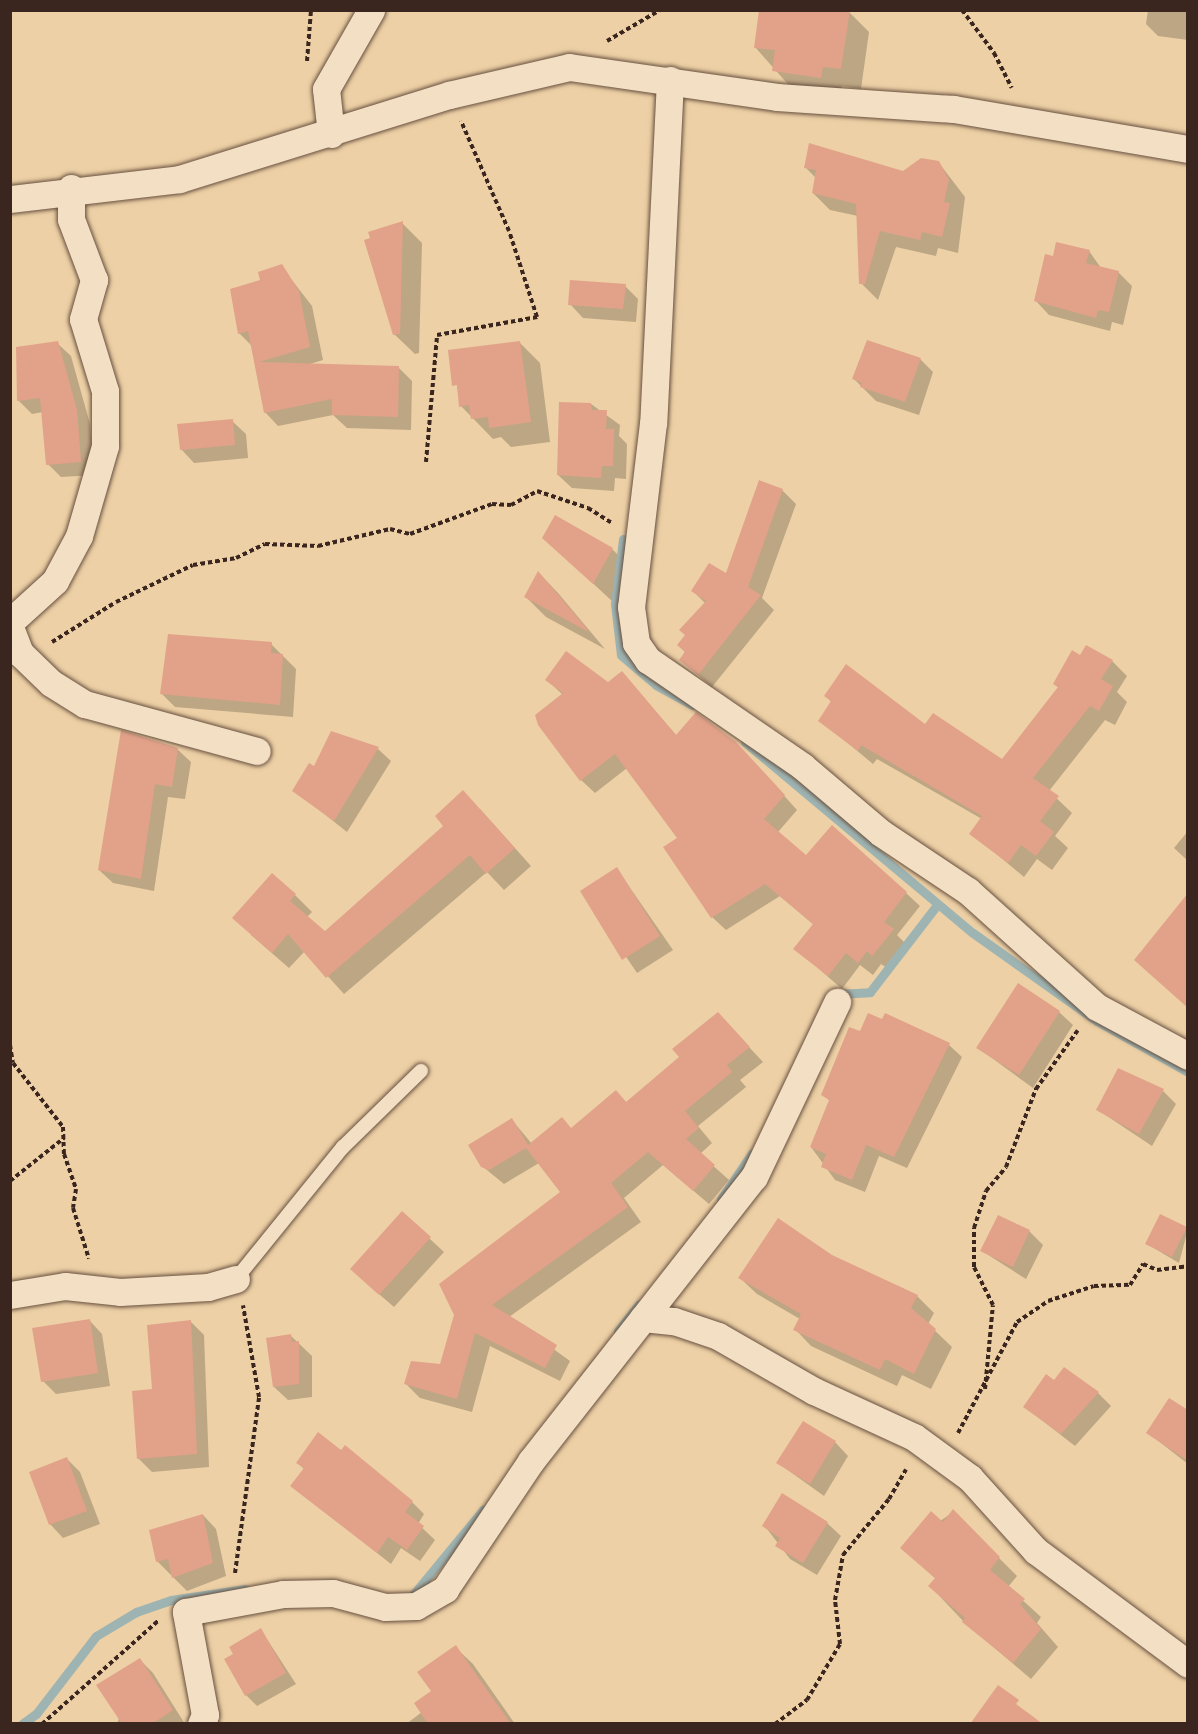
<!DOCTYPE html>
<html>
<head>
<meta charset="utf-8">
<style>
	body { margin:0 }
	#map { position:relative; width:1198px; height:1734px; overflow:hidden; background:#edd0a5; font-family:"Old Standard TT",serif }
	div>[style] { position:absolute }
	.shadow>* { inset:0; background:#0003 }
	.stream>* { height:9px; margin:-4.5px; padding:0 4.5px; transform-origin:4.5px; border-radius:4.5px; background:#9eb4b2 }
	.building>* { inset:0; background:#e2a28a }
	.path>* { height:4px; margin-top:-2px; transform-origin:0; background:repeating-linear-gradient(90deg,#3a261e 0 4.5px,transparent 0 7.5px) }
	.roads { filter:drop-shadow(0 0 2px #675040) drop-shadow(0 0 2px #675040) }
	.service>* { height:14px; margin:-7px; padding:0 7px; transform-origin:7px; border-radius:7px; background:#f3e0c4 }
	.minor>* { height:27px; margin:-13.5px; padding:0 13.5px; transform-origin:13.5px; border-radius:13.5px; background:#f3e0c4 }
	span { translate:-50% -50%; white-space:nowrap; text-align:center; line-height:1.15; -webkit-text-stroke:6px #f3e0c4; paint-order:stroke }
	.frame { position:absolute; inset:0; border:12px solid #3a261e; pointer-events:none }
</style>
</head>
<body>
<div id="map">
	<div class="shadow">
		<i style="clip-path:polygon(1148px 10px,1188px 10px,1188px 40px,1158px 36px,1146px 24px)"></i>
		<i style="clip-path:polygon(849px 12px,869px 32px,861px 89px,842px 86px,841px 97px,794px 91px,755px 47px)"></i>
		<i style="clip-path:polygon(939px 163px,965px 197px,958px 253px,938px 248px,936px 256px,896px 247px,878px 300px,861px 283px,858px 216px,830px 210px,813px 193px,816px 178px,806px 168px,904px 172px)"></i>
		<i style="clip-path:polygon(402px 223px,422px 243px,419px 353px,415px 354px,394px 334px)"></i>
		<i style="clip-path:polygon(1089px 251px,1101px 268px,1118px 272px,1132px 286px,1123px 325px,1112px 322px,1110px 331px,1049px 315px,1036px 301px,1054px 258px)"></i>
		<i style="clip-path:polygon(281px 266px,312px 306px,323px 360px,310px 364px,398px 367px,412px 381px,411px 430px,347px 428px,333px 415px,278px 426px,265px 412px,253px 347px,239px 333px)"></i>
		<i style="clip-path:polygon(625px 286px,638px 299px,636px 322px,583px 318px,570px 304px)"></i>
		<i style="clip-path:polygon(57px 343px,71px 356px,90px 424px,94px 475px,61px 477px,48px 464px,43px 412px,32px 414px,19px 401px)"></i>
		<i style="clip-path:polygon(520px 343px,540px 363px,550px 442px,511px 447px,501px 437px,493px 439px,461px 406px,450px 352px)"></i>
		<i style="clip-path:polygon(920px 359px,933px 372px,919px 415px,876px 401px,854px 379px)"></i>
		<i style="clip-path:polygon(591px 404px,620px 425px,619px 436px,627px 444px,626px 479px,615px 478px,614px 491px,572px 488px,558px 475px)"></i>
		<i style="clip-path:polygon(232px 421px,246px 434px,248px 458px,194px 463px,181px 449px)"></i>
		<i style="clip-path:polygon(760px 482px,783px 491px,796px 504px,762px 598px,774px 610px,712px 687px,681px 660px,705px 603px,693px 591px,726px 575px)"></i>
		<i style="clip-path:polygon(544px 538px,612px 549px,632px 569px,613px 602px)"></i>
		<i style="clip-path:polygon(539px 573px,558px 593px,605px 649px,546px 617px,526px 597px)"></i>
		<i style="clip-path:polygon(271px 644px,296px 669px,293px 717px,175px 707px,162px 694px)"></i>
		<i style="clip-path:polygon(1081px 657px,1112px 661px,1127px 676px,1117px 692px,1127px 702px,1115px 725px,1105px 720px,1049px 791px,1072px 813px,1055px 836px,1068px 848px,1052px 870px,1037px 859px,1024px 877px,971px 833px,982px 819px,877px 759px,873px 764px,820px 720px,832px 703px,826px 696px,925px 726px,1003px 761px,1059px 688px,1054px 684px)"></i>
		<i style="clip-path:polygon(622px 673px,677px 736px,750px 758px,797px 810px,778px 832px,806px 857px,906px 893px,920px 906px,897px 935px,906px 944px,887px 968px,881px 964px,873px 975px,860px 965px,842px 989px,795px 948px,814px 925px,780px 896px,726px 930px,712px 917px,679px 839px,627px 768px,595px 793px,581px 780px,563px 695px,547px 680px,608px 684px)"></i>
		<i style="clip-path:polygon(332px 732px,378px 749px,391px 761px,347px 832px,294px 790px,315px 769px)"></i>
		<i style="clip-path:polygon(177px 749px,191px 762px,185px 799px,168px 797px,154px 891px,113px 883px,99px 870px)"></i>
		<i style="clip-path:polygon(480px 809px,531px 866px,504px 890px,487px 872px,344px 994px,305px 951px,289px 968px,251px 935px,295px 895px,312px 912px,307px 917px,325px 933px)"></i>
		<i style="clip-path:polygon(1188px 831px,1188px 861px,1174px 848px)"></i>
		<i style="clip-path:polygon(617px 869px,673px 950px,637px 973px,582px 891px)"></i>
		<i style="clip-path:polygon(1059px 1012px,1073px 1025px,1033px 1088px,978px 1048px)"></i>
		<i style="clip-path:polygon(718px 1014px,763px 1062px,740px 1080px,746px 1087px,698px 1126px,712px 1143px,700px 1154px,729px 1180px,709px 1204px,663px 1165px,624px 1198px,641px 1222px,509px 1317px,570px 1361px,560px 1381px,490px 1346px,472px 1412px,420px 1398px,406px 1384px,441px 1366px,562px 1193px,539px 1163px,504px 1184px,482px 1166px,512px 1120px,532px 1144px,572px 1130px,616px 1092px,627px 1103px,681px 1057px)"></i>
		<i style="clip-path:polygon(861px 1033px,949px 1045px,962px 1057px,907px 1168px,879px 1156px,865px 1192px,835px 1180px,811px 1147px,830px 1101px,823px 1094px)"></i>
		<i style="clip-path:polygon(1163px 1091px,1176px 1104px,1152px 1146px,1098px 1110px)"></i>
		<i style="clip-path:polygon(402px 1213px,444px 1252px,394px 1307px,365px 1282px)"></i>
		<i style="clip-path:polygon(1160px 1216px,1188px 1229px,1179px 1263px,1147px 1244px)"></i>
		<i style="clip-path:polygon(1029px 1231px,1043px 1245px,1026px 1279px,982px 1251px)"></i>
		<i style="clip-path:polygon(832px 1256px,917px 1296px,934px 1313px,928px 1324px,952px 1347px,931px 1389px,902px 1375px,897px 1386px,811px 1346px,795px 1329px,800px 1319px,757px 1294px,740px 1278px)"></i>
		<i style="clip-path:polygon(90px 1321px,102px 1334px,110px 1386px,56px 1394px,43px 1381px)"></i>
		<i style="clip-path:polygon(191px 1322px,204px 1335px,209px 1467px,152px 1472px,138px 1458px,154px 1390px)"></i>
		<i style="clip-path:polygon(290px 1335px,312px 1356px,312px 1397px,288px 1400px,274px 1387px)"></i>
		<i style="clip-path:polygon(1054px 1382px,1098px 1393px,1111px 1406px,1075px 1446px,1025px 1407px)"></i>
		<i style="clip-path:polygon(1188px 1412px,1188px 1464px,1148px 1433px)"></i>
		<i style="clip-path:polygon(835px 1442px,848px 1456px,824px 1496px,778px 1463px)"></i>
		<i style="clip-path:polygon(67px 1459px,80px 1472px,100px 1524px,63px 1538px,50px 1524px)"></i>
		<i style="clip-path:polygon(298px 1463px,412px 1502px,424px 1514px,418px 1524px,435px 1540px,420px 1561px,401px 1548px,391px 1564px,292px 1486px,304px 1469px)"></i>
		<i style="clip-path:polygon(953px 1512px,1017px 1576px,1008px 1587px,1041px 1617px,1037px 1623px,1058px 1647px,1031px 1679px,964px 1622px,930px 1586px,936px 1579px,902px 1548px)"></i>
		<i style="clip-path:polygon(203px 1515px,216px 1529px,226px 1576px,187px 1591px,157px 1561px)"></i>
		<i style="clip-path:polygon(827px 1523px,841px 1536px,817px 1575px,790px 1559px,764px 1525px)"></i>
		<i style="clip-path:polygon(261px 1630px,296px 1684px,257px 1706px,246px 1695px,235px 1654px)"></i>
		<i style="clip-path:polygon(455px 1647px,473px 1664px,515px 1724px,406px 1724px,422px 1712px)"></i>
		<i style="clip-path:polygon(140px 1660px,153px 1673px,185px 1724px,117px 1724px)"></i>
	</div>
	<div class="stream">
		<i style="left:623px;top:539px;width:65px;rotate:97deg"></i>
		<i style="left:615px;top:604px;width:51px;rotate:83.3deg"></i>
		<i style="left:621px;top:655px;width:46px;rotate:40.6deg"></i>
		<i style="left:656px;top:685px;width:41px;rotate:29.1deg"></i>
		<i style="left:745px;top:742px;width:297px;rotate:40deg"></i>
		<i style="left:973px;top:933px;width:152px;rotate:35.4deg"></i>
		<i style="left:1097px;top:1021px;width:104px;rotate:29.3deg"></i>
		<i style="left:836px;top:994px;width:34px;rotate:-3deg"></i>
		<i style="left:870px;top:992px;width:110px;rotate:-52.4deg"></i>
		<i style="left:721px;top:1199px;width:55px;rotate:-56deg"></i>
		<i style="left:618px;top:1331px;width:34px;rotate:-52deg"></i>
		<i style="left:412px;top:1596px;width:112px;rotate:-50.5deg"></i>
		<i style="left:22px;top:1724px;width:17px;rotate:-36deg"></i>
		<i style="left:36px;top:1714px;width:98px;rotate:-52.4deg"></i>
		<i style="left:96px;top:1636px;width:47px;rotate:-31deg"></i>
		<i style="left:136px;top:1612px;width:37px;rotate:-19deg"></i>
		<i style="left:171px;top:1600px;width:75px;rotate:-8.5deg"></i>
	</div>
	<div class="building">
		<i style="clip-path:polygon(759px 10px,850px 10px,841px 69px,823px 67px,821px 78px,772px 71px,775px 50px,754px 48px)"></i>
		<i style="clip-path:polygon(809px 143px,903px 171px,921px 158px,939px 161px,949px 180px,944px 202px,950px 203px,942px 237px,922px 232px,920px 240px,880px 231px,865px 284px,859px 284px,856px 204px,812px 193px,816px 170px,804px 168px)"></i>
		<i style="clip-path:polygon(403px 221px,400px 334px,393px 335px,364px 240px,370px 238px,368px 232px)"></i>
		<i style="clip-path:polygon(1056px 242px,1090px 250px,1086px 263px,1119px 271px,1109px 312px,1098px 310px,1096px 318px,1034px 301px,1045px 254px,1053px 256px)"></i>
		<i style="clip-path:polygon(282px 264px,299px 291px,310px 347px,259px 362px,399px 366px,398px 417px,332px 415px,332px 399px,264px 413px,248px 331px,238px 334px,230px 289px,260px 280px,258px 272px)"></i>
		<i style="clip-path:polygon(570px 280px,626px 284px,623px 309px,568px 305px)"></i>
		<i style="clip-path:polygon(867px 340px,921px 358px,905px 402px,860px 387px,862px 383px,852px 379px)"></i>
		<i style="clip-path:polygon(58px 341px,77px 410px,81px 462px,46px 465px,40px 398px,17px 401px,16px 347px)"></i>
		<i style="clip-path:polygon(520px 341px,531px 422px,489px 428px,488px 417px,471px 419px,469px 405px,459px 407px,457px 385px,452px 386px,448px 350px)"></i>
		<i style="clip-path:polygon(559px 402px,591px 403px,592px 410px,607px 410px,606px 429px,614px 429px,613px 466px,602px 466px,601px 478px,557px 475px)"></i>
		<i style="clip-path:polygon(233px 419px,235px 445px,180px 450px,177px 424px)"></i>
		<i style="clip-path:polygon(759px 480px,783px 489px,748px 587px,761px 595px,698px 675px,679px 660px,685px 652px,677px 645px,685px 635px,679px 630px,706px 601px,691px 591px,709px 563px,726px 573px)"></i>
		<i style="clip-path:polygon(555px 515px,613px 548px,593px 584px,542px 538px)"></i>
		<i style="clip-path:polygon(538px 571px,588px 630px,587px 631px,524px 597px)"></i>
		<i style="clip-path:polygon(168px 634px,272px 642px,271px 653px,283px 654px,280px 705px,160px 694px)"></i>
		<i style="clip-path:polygon(1086px 645px,1113px 660px,1101px 679px,1113px 686px,1099px 711px,1090px 706px,1033px 778px,1059px 796px,1040px 821px,1054px 832px,1036px 856px,1021px 845px,1008px 863px,969px 834px,982px 816px,861px 745px,858px 751px,818px 721px,831px 701px,824px 696px,846px 664px,925px 724px,933px 713px,1002px 759px,1058px 687px,1053px 684px,1072px 650px,1080px 655px)"></i>
		<i style="clip-path:polygon(566px 651px,608px 682px,622px 671px,676px 735px,696px 712px,736px 742px,785px 795px,764px 819px,806px 855px,832px 825px,907px 892px,884px 922px,894px 929px,872px 956px,867px 951px,858px 963px,846px 953px,828px 976px,793px 949px,813px 924px,765px 884px,711px 918px,663px 847px,677px 838px,615px 754px,580px 781px,538px 725px,535px 715px,563px 693px,545px 680px)"></i>
		<i style="clip-path:polygon(121px 730px,178px 748px,172px 787px,155px 784px,141px 879px,98px 870px)"></i>
		<i style="clip-path:polygon(331px 731px,379px 747px,334px 821px,292px 791px,309px 763px,314px 766px)"></i>
		<i style="clip-path:polygon(463px 790px,515px 848px,486px 874px,470px 855px,326px 978px,288px 934px,272px 953px,232px 918px,272px 873px,296px 894px,290px 901px,325px 931px,443px 826px,435px 816px)"></i>
		<i style="clip-path:polygon(617px 867px,660px 936px,622px 960px,580px 891px)"></i>
		<i style="clip-path:polygon(1188px 893px,1188px 1008px,1134px 960px)"></i>
		<i style="clip-path:polygon(1018px 983px,1060px 1011px,1019px 1075px,976px 1048px)"></i>
		<i style="clip-path:polygon(718px 1012px,750px 1047px,727px 1065px,732px 1072px,685px 1111px,699px 1128px,686px 1139px,715px 1165px,693px 1191px,648px 1152px,611px 1183px,628px 1207px,492px 1305px,557px 1345px,545px 1368px,475px 1333px,457px 1399px,404px 1384px,411px 1361px,440px 1364px,454px 1315px,439px 1284px,560px 1192px,526px 1148px,489px 1170px,481px 1167px,468px 1145px,512px 1118px,528px 1145px,562px 1117px,571px 1128px,616px 1090px,626px 1102px,679px 1057px,672px 1049px)"></i>
		<i style="clip-path:polygon(868px 1013px,882px 1019px,885px 1013px,950px 1043px,894px 1157px,866px 1145px,852px 1180px,821px 1167px,826px 1154px,810px 1147px,829px 1100px,821px 1095px,849px 1027px,860px 1031px)"></i>
		<i style="clip-path:polygon(1118px 1068px,1164px 1089px,1139px 1134px,1096px 1110px)"></i>
		<i style="clip-path:polygon(402px 1211px,431px 1237px,379px 1295px,350px 1269px)"></i>
		<i style="clip-path:polygon(1160px 1214px,1187px 1227px,1172px 1257px,1145px 1244px)"></i>
		<i style="clip-path:polygon(998px 1215px,1030px 1230px,1013px 1267px,980px 1251px)"></i>
		<i style="clip-path:polygon(778px 1218px,832px 1255px,918px 1295px,911px 1308px,936px 1329px,914px 1374px,885px 1359px,880px 1370px,793px 1330px,801px 1314px,738px 1278px)"></i>
		<i style="clip-path:polygon(90px 1319px,98px 1373px,41px 1382px,32px 1328px)"></i>
		<i style="clip-path:polygon(191px 1320px,197px 1454px,137px 1459px,132px 1391px,152px 1389px,147px 1325px)"></i>
		<i style="clip-path:polygon(291px 1334px,292px 1342px,299px 1341px,299px 1384px,273px 1387px,266px 1338px)"></i>
		<i style="clip-path:polygon(1064px 1367px,1099px 1392px,1061px 1434px,1023px 1407px,1046px 1374px,1054px 1380px)"></i>
		<i style="clip-path:polygon(1169px 1398px,1188px 1410px,1188px 1461px,1146px 1433px)"></i>
		<i style="clip-path:polygon(803px 1421px,836px 1441px,810px 1484px,776px 1463px)"></i>
		<i style="clip-path:polygon(318px 1432px,341px 1450px,345px 1445px,413px 1501px,405px 1512px,424px 1526px,407px 1550px,388px 1537px,377px 1553px,290px 1486px,304px 1468px,296px 1463px)"></i>
		<i style="clip-path:polygon(67px 1457px,87px 1511px,49px 1525px,29px 1472px)"></i>
		<i style="clip-path:polygon(782px 1493px,828px 1522px,803px 1563px,775px 1546px,780px 1538px,762px 1526px)"></i>
		<i style="clip-path:polygon(953px 1509px,1000px 1557px,990px 1570px,1025px 1599px,1020px 1604px,1041px 1629px,1013px 1663px,962px 1622px,965px 1618px,928px 1586px,935px 1578px,900px 1548px,931px 1511px,943px 1522px)"></i>
		<i style="clip-path:polygon(203px 1514px,213px 1563px,172px 1578px,168px 1559px,156px 1562px,149px 1530px)"></i>
		<i style="clip-path:polygon(261px 1628px,286px 1673px,245px 1696px,224px 1659px,233px 1654px,229px 1647px)"></i>
		<i style="clip-path:polygon(456px 1645px,468px 1663px,511px 1724px,428px 1724px,414px 1703px,431px 1691px,417px 1672px)"></i>
		<i style="clip-path:polygon(140px 1658px,173px 1710px,152px 1724px,122px 1724px,96px 1685px)"></i>
		<i style="clip-path:polygon(998px 1685px,1019px 1700px,1016px 1704px,1043px 1724px,970px 1724px)"></i>
	</div>
	<div class="path">
		<i style="left:962px;top:10px;width:54px;rotate:53.3deg"></i>
		<i style="left:994px;top:53px;width:39px;rotate:63deg"></i>
		<i style="left:607px;top:41px;width:61px;rotate:-30.3deg"></i>
		<i style="left:307px;top:61px;width:51px;rotate:-85.5deg"></i>
		<i style="left:426px;top:462px;width:127px;rotate:-85deg"></i>
		<i style="left:437px;top:335px;width:102px;rotate:-10.2deg"></i>
		<i style="left:537px;top:317px;width:90px;rotate:-108deg"></i>
		<i style="left:509px;top:231px;width:120px;rotate:-113.6deg"></i>
		<i style="left:52px;top:642px;width:75px;rotate:-32deg"></i>
		<i style="left:116px;top:602px;width:85px;rotate:-25.7deg"></i>
		<i style="left:193px;top:565px;width:44px;rotate:-9.2deg"></i>
		<i style="left:236px;top:558px;width:32px;rotate:-26deg"></i>
		<i style="left:265px;top:544px;width:53px;rotate:2.2deg"></i>
		<i style="left:318px;top:546px;width:74px;rotate:-13.3deg"></i>
		<i style="left:390px;top:529px;width:21px;rotate:14deg"></i>
		<i style="left:410px;top:534px;width:87px;rotate:-20.1deg"></i>
		<i style="left:492px;top:504px;width:19px;rotate:3deg"></i>
		<i style="left:511px;top:505px;width:30px;rotate:-28deg"></i>
		<i style="left:537px;top:491px;width:54px;rotate:18.4deg"></i>
		<i style="left:588px;top:508px;width:28px;rotate:32deg"></i>
		<i style="left:10px;top:1045px;width:18px;rotate:81deg"></i>
		<i style="left:13px;top:1063px;width:81px;rotate:52deg"></i>
		<i style="left:63px;top:1127px;width:27px;rotate:88deg"></i>
		<i style="left:64px;top:1154px;width:37px;rotate:71deg"></i>
		<i style="left:76px;top:1189px;width:19px;rotate:99deg"></i>
		<i style="left:73px;top:1208px;width:53px;rotate:72.6deg"></i>
		<i style="left:10px;top:1181px;width:69px;rotate:-38.5deg"></i>
		<i style="left:985px;top:1389px;width:84px;rotate:-84.6deg"></i>
		<i style="left:993px;top:1305px;width:42px;rotate:-116.6deg"></i>
		<i style="left:974px;top:1267px;width:39px;rotate:-90deg"></i>
		<i style="left:974px;top:1228px;width:39px;rotate:-72deg"></i>
		<i style="left:986px;top:1191px;width:31px;rotate:-50deg"></i>
		<i style="left:1006px;top:1167px;width:84px;rotate:-69deg"></i>
		<i style="left:1036px;top:1089px;width:72px;rotate:-54.6deg"></i>
		<i style="left:958px;top:1433px;width:126px;rotate:-62deg"></i>
		<i style="left:1017px;top:1322px;width:37px;rotate:-34deg"></i>
		<i style="left:1048px;top:1301px;width:48px;rotate:-18.1deg"></i>
		<i style="left:1094px;top:1286px;width:36px;rotate:-2deg"></i>
		<i style="left:1130px;top:1285px;width:25px;rotate:-58deg"></i>
		<i style="left:1143px;top:1264px;width:15px;rotate:23deg"></i>
		<i style="left:1157px;top:1270px;width:31px;rotate:-7deg"></i>
		<i style="left:235px;top:1573px;width:178px;rotate:-82.2deg"></i>
		<i style="left:259px;top:1397px;width:93px;rotate:-99.9deg"></i>
		<i style="left:42px;top:1724px;width:155px;rotate:-41.6deg"></i>
		<i style="left:775px;top:1724px;width:40px;rotate:-37deg"></i>
		<i style="left:807px;top:1700px;width:65px;rotate:-59.5deg"></i>
		<i style="left:840px;top:1644px;width:44px;rotate:-96.5deg"></i>
		<i style="left:835px;top:1600px;width:46px;rotate:-79.9deg"></i>
		<i style="left:843px;top:1555px;width:72px;rotate:-50.6deg"></i>
		<i style="left:889px;top:1499px;width:34px;rotate:-60deg"></i>
	</div>
	<div class="roads">
		<div class="service">
			<i style="left:236px;top:1279px;width:170px;rotate:-51deg"></i>
			<i style="left:343px;top:1147px;width:109px;rotate:-44.3deg"></i>
		</div>
		<div class="minor">
			<i style="left:670px;top:80px;width:343px;rotate:92.8deg"></i>
			<i style="left:653px;top:423px;width:185px;rotate:96.8deg"></i>
			<i style="left:631px;top:607px;width:36px;rotate:82deg"></i>
			<i style="left:636px;top:643px;width:21px;rotate:55deg"></i>
			<i style="left:648px;top:660px;width:187px;rotate:34.5deg"></i>
			<i style="left:802px;top:766px;width:104px;rotate:40.3deg"></i>
			<i style="left:881px;top:833px;width:105px;rotate:33.7deg"></i>
			<i style="left:968px;top:891px;width:173px;rotate:42deg"></i>
			<i style="left:1097px;top:1007px;width:103px;rotate:28.3deg"></i>
			<i style="left:331px;top:134px;width:45px;rotate:-96.3deg"></i>
			<i style="left:326px;top:89px;width:91px;rotate:-60.3deg"></i>
			<i style="left:10px;top:199px;width:170px;rotate:-6.7deg"></i>
			<i style="left:179px;top:179px;width:283px;rotate:-17.3deg"></i>
			<i style="left:449px;top:95px;width:123px;rotate:-13.1deg"></i>
			<i style="left:569px;top:67px;width:210px;rotate:8.2deg"></i>
			<i style="left:777px;top:97px;width:177px;rotate:3.9deg"></i>
			<i style="left:954px;top:109px;width:237px;rotate:9.7deg"></i>
			<i style="left:10px;top:622px;width:61px;rotate:-42.3deg"></i>
			<i style="left:55px;top:581px;width:51px;rotate:-61.9deg"></i>
			<i style="left:79px;top:536px;width:94px;rotate:-73.9deg"></i>
			<i style="left:105px;top:446px;width:55px;rotate:-90deg"></i>
			<i style="left:105px;top:391px;width:75px;rotate:-107deg"></i>
			<i style="left:83px;top:319px;width:41px;rotate:-74.2deg"></i>
			<i style="left:94px;top:280px;width:65px;rotate:-110.7deg"></i>
			<i style="left:71px;top:219px;width:31px;rotate:-90deg"></i>
			<i style="left:10px;top:627px;width:28px;rotate:69deg"></i>
			<i style="left:20px;top:653px;width:43px;rotate:44.1deg"></i>
			<i style="left:51px;top:683px;width:40px;rotate:32deg"></i>
			<i style="left:85px;top:704px;width:178px;rotate:15.3deg"></i>
			<i style="left:10px;top:1295px;width:56px;rotate:-9.3deg"></i>
			<i style="left:65px;top:1286px;width:55px;rotate:6.2deg"></i>
			<i style="left:120px;top:1292px;width:88px;rotate:-3.3deg"></i>
			<i style="left:208px;top:1287px;width:29px;rotate:-16deg"></i>
			<i style="left:643px;top:1318px;width:31px;rotate:6deg"></i>
			<i style="left:674px;top:1321px;width:46px;rotate:18.8deg"></i>
			<i style="left:718px;top:1336px;width:111px;rotate:29.8deg"></i>
			<i style="left:814px;top:1391px;width:110px;rotate:24.7deg"></i>
			<i style="left:914px;top:1437px;width:69px;rotate:36.2deg"></i>
			<i style="left:970px;top:1478px;width:98px;rotate:47.9deg"></i>
			<i style="left:1036px;top:1551px;width:189px;rotate:36.6deg"></i>
			<i style="left:201px;top:1724px;width:10px;rotate:-66deg"></i>
			<i style="left:205px;top:1715px;width:105px;rotate:-100.5deg"></i>
			<i style="left:186px;top:1612px;width:99px;rotate:-10.5deg"></i>
			<i style="left:283px;top:1594px;width:50px;rotate:-1.1deg"></i>
			<i style="left:333px;top:1593px;width:54px;rotate:15.1deg"></i>
			<i style="left:385px;top:1607px;width:31px;rotate:-2deg"></i>
			<i style="left:416px;top:1606px;width:34px;rotate:-30deg"></i>
			<i style="left:445px;top:1589px;width:154px;rotate:-56.1deg"></i>
			<i style="left:531px;top:1461px;width:361px;rotate:-51.9deg"></i>
			<i style="left:754px;top:1177px;width:194px;rotate:-64.6deg"></i>
		</div>
	</div>
	<div class="frame"></div>
</div>
</body>
</html>
